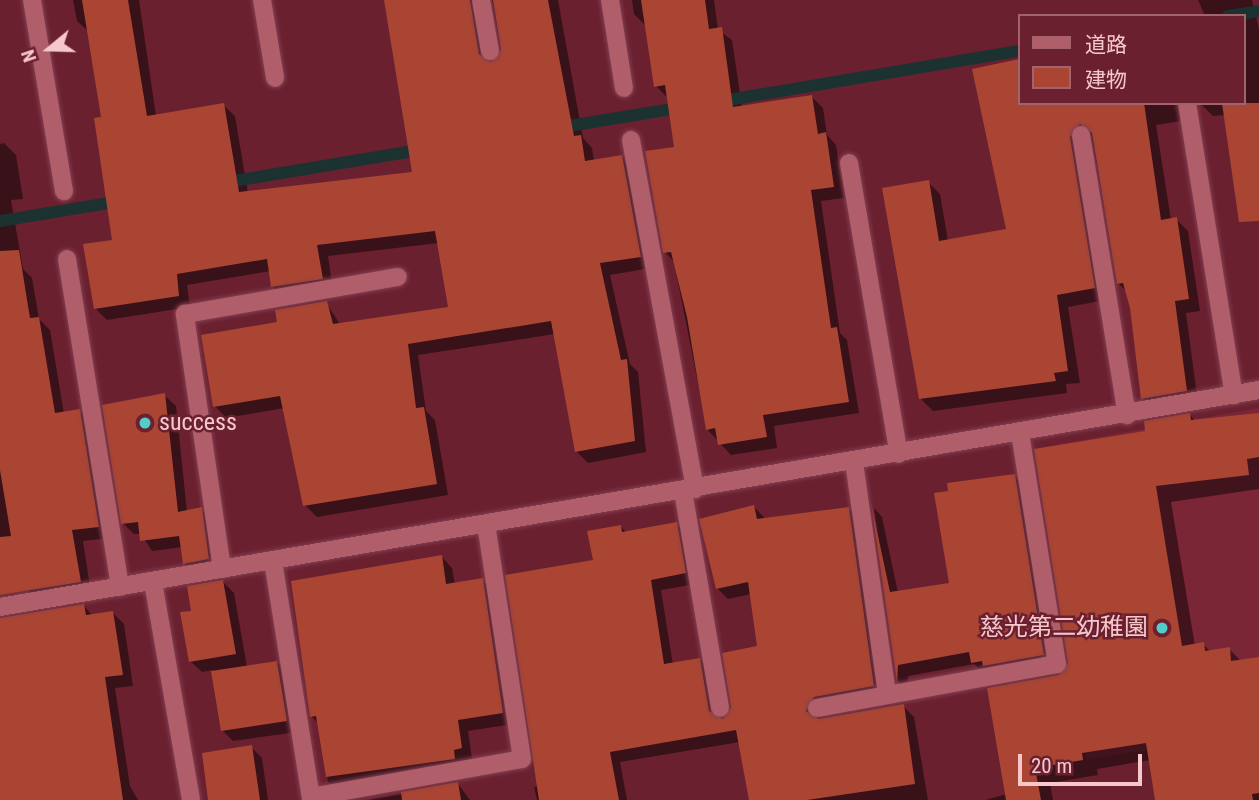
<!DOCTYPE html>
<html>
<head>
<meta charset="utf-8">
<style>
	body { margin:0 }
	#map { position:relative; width:1259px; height:800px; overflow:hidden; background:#6b2030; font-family:"Roboto Condensed","Noto Sans JP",sans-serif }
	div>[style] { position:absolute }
	.built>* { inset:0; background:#7a2637 }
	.shadow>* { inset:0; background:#0007 }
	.stream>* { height:12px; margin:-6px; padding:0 6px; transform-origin:6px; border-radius:6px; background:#1c3231 }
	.building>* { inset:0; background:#ab4533 }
	.roads { filter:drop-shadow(0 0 2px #824051) drop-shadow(0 0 2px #824051) }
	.minor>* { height:18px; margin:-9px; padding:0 9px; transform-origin:9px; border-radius:9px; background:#b05e6a }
	.dots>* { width:19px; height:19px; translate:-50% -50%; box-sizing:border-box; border:4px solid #6b2030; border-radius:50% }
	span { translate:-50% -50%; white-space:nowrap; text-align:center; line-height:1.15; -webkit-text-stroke:5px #6b2030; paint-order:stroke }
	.poi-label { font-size:24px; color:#f6c8cc }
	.left { translate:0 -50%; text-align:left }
	.right { translate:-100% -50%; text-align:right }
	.legend { position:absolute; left:1018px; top:14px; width:228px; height:91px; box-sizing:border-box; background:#6b2030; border:2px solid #a3636e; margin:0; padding:9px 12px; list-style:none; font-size:21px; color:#f6c8cc }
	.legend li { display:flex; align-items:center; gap:14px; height:35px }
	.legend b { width:35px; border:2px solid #a3636e }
	.north { position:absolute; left:14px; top:14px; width:70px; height:70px; -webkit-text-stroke:5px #6b2030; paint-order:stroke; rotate:251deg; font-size:19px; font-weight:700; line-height:28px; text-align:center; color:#f6c8cc }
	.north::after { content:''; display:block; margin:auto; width:24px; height:32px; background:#f6c8cc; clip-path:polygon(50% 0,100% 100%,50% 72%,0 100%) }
	.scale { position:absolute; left:1018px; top:754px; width:124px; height:32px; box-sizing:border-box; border:4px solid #f6c8cc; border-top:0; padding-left:9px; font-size:21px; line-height:24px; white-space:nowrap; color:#f6c8cc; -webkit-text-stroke:5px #6b2030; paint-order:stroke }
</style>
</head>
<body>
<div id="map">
	<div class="built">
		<i style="clip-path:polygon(1259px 408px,1259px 732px,1087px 760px,1034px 449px)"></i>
	</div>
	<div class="shadow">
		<i style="clip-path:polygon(73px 0,139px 0,156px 116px,223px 105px,235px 116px,248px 193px,414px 174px,388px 0,490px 0,481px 14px,489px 63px,502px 57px,492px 0,558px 0,583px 138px,592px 148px,594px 161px,622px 157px,633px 168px,651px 268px,610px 275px,630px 364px,638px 372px,646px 452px,588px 463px,576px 451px,555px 334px,418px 355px,426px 411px,435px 420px,448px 495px,317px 517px,305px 505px,285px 408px,226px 418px,215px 406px,279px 324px,326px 303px,340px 324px,450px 308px,439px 243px,328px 256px,333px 290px,285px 298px,273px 287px,271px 271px,187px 285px,190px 307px,107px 320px,95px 308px,114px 241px,103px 118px,89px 32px,77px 21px)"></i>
		<i style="clip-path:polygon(632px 0,714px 0,718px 30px,732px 40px,742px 107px,812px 97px,823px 108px,827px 135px,836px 145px,844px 198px,821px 201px,840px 333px,847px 340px,859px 413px,774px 426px,777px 448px,731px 455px,707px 429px,674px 262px,665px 252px,676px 148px,667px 97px,656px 86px,645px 25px,634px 14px)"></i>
		<i style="clip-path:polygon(1198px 0,1252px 0,1259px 29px,1259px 187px,1225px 115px,1213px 116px,1200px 103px,1243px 103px,1243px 16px,1205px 16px)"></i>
		<i style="clip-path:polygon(1019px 61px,1019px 103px,1199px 103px,1188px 111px,1188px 120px,1156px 125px,1171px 220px,1176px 219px,1188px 231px,1200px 311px,1186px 313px,1198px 403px,1155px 410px,1143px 398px,1131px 307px,1127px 292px,1119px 284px,1091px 135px,1081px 150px,1106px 300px,1068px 307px,1080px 383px,1066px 384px,1067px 393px,933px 411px,921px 399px,928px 182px,940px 194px,948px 241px,1008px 231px,974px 70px)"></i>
		<i style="clip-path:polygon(4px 143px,16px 155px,23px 199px,11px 200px,23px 269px,32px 278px,39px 319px,50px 330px,64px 414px,79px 411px,91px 422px,109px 538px,83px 541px,91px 593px,40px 602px,28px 590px,0 585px,0 144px)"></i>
		<i style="clip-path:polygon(164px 395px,176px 406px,187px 512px,201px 509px,212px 520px,219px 570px,196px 574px,185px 563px,183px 547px,152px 551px,141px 534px,134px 534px,123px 523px)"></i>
		<i style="clip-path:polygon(1190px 415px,1196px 422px,1259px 415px,1259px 489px,1171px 502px,1195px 646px,1203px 644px,1211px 652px,1229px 649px,1241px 661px,1259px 659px,1259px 800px,1156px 800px,1150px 760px,1097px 769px,1098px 775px,1050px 783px,1053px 800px,985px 800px,1007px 794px,1070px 663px,1147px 432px)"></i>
		<i style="clip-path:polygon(1014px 476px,1025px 487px,1054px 666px,984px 673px,974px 664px,908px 676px,907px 690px,898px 681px,874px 508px,882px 517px,898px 593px,951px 584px)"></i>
		<i style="clip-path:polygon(754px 507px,765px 518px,848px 508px,859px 520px,885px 697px,825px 708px,817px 721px,903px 706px,914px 717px,928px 800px,751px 800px,740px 742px,620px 762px,627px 800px,537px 800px,534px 787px,539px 786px,595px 562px,621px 527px,627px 533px,676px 524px,687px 535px,696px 584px,661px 590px,673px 665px,699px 659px,710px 670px,719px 719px,723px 721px,759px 648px,751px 594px,728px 599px,717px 588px)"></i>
		<i style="clip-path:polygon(441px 556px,452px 568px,455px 585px,482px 580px,493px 591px,514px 724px,468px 731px,472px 759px,464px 760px,465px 770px,339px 793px,328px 782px,319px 724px,311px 716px)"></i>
		<i style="clip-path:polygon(223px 582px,234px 593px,247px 667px,277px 662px,288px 674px,297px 732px,233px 741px,222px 730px,212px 670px,202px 672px,190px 661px,193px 612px)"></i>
		<i style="clip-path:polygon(84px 606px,93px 616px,113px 613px,124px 624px,133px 686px,115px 688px,130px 786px,138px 800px,0 800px,0 645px)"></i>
		<i style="clip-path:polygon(251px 747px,262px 758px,268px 800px,211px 800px)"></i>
		<i style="clip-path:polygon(458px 784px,470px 800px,368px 800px)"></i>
	</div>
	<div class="stream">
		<i style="left:1228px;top:16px;width:31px;rotate:-9deg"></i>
		<i style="left:716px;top:102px;width:307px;rotate:-9.6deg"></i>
		<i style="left:557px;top:128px;width:129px;rotate:-9.4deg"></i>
		<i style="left:222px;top:183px;width:206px;rotate:-9.5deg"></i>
		<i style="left:0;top:221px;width:123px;rotate:-9.4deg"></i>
	</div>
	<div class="building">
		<i style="clip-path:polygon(82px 0,128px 0,147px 116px,224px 103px,239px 192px,412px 172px,384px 0,470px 0,479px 54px,491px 62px,501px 50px,493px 0,548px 0,574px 136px,581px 135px,585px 161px,622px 155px,641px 257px,600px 263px,621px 360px,627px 359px,635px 441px,575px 452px,551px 321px,408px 344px,416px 408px,424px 407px,437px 484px,303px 506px,280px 396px,213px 407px,201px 335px,277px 322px,275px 310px,327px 301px,333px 324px,448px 307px,435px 231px,317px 245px,323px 279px,271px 287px,267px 259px,177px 274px,179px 296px,94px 309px,83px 244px,112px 240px,94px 118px,101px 117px)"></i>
		<i style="clip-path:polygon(641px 0,705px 0,709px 29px,722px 27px,733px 107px,812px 95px,818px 134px,826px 132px,834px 187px,811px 190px,831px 328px,837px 327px,849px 402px,763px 415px,767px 437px,718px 445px,715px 428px,706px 430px,687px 317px,671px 252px,663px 253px,645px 151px,674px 147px,665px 85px,654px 87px)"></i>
		<i style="clip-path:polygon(1019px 59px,1019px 103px,1144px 103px,1161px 220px,1177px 217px,1189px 299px,1175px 301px,1187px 391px,1141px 399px,1130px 308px,1123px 283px,1117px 284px,1092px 133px,1080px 124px,1070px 137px,1095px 288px,1057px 295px,1068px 371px,1054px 373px,1056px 381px,919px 399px,882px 188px,929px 180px,939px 241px,1006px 229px,972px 69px)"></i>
		<i style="clip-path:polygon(1222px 103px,1259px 103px,1259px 221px,1239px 222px)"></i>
		<i style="clip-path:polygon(19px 250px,30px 318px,39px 317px,55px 413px,80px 409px,99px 527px,72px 530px,81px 582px,0 595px,0 537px,11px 536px,0 470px,0 251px)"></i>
		<i style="clip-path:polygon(165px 393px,178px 512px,202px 507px,209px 559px,183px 564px,179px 536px,140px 541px,138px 522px,121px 524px,102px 405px)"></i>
		<i style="clip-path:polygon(1190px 413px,1191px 420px,1259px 413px,1259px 457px,1247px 459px,1249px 475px,1156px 486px,1182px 646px,1204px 642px,1205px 651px,1230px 647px,1231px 661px,1259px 657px,1259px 793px,1252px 794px,1253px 800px,1155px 800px,1146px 743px,1082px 753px,1083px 760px,1035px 768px,1041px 800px,1006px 800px,987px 688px,1059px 675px,1068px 663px,1034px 449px,1145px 431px,1144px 421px)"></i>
		<i style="clip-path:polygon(1015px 474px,1044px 655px,983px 666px,982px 661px,971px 663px,969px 652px,898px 665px,897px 682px,871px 503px,890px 592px,949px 583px,934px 493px,948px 491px,947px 483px)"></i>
		<i style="clip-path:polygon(754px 505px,757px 519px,849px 507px,874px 686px,814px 697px,806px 711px,819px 719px,904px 704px,915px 784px,807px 800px,749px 800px,736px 730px,610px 752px,619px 800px,539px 800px,505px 575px,593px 560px,587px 531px,621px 525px,622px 532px,677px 522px,686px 573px,651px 580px,664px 664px,700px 658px,709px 711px,723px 719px,731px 707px,722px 653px,757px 646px,748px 582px,716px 589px,699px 519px)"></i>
		<i style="clip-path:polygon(442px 555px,446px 584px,483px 578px,503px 713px,458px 720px,462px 748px,454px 750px,455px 759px,326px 777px,316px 716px,310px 717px,291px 581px)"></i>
		<i style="clip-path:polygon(223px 580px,236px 654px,189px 662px,180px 612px,191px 611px,187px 586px)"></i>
		<i style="clip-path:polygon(84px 604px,86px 615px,113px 611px,123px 675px,105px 677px,123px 800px,0 800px,0 618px)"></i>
		<i style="clip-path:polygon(277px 661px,287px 721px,221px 731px,211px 671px)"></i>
		<i style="clip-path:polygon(252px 745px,260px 800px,208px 800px,202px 753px)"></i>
		<i style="clip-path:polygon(458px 782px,461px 800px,402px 800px,401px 792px)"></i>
	</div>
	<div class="roads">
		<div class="minor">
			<i style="left:32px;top:0;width:194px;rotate:80.5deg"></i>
			<i style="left:262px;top:0;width:79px;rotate:80.5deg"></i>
			<i style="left:481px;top:0;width:52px;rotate:80deg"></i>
			<i style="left:610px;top:0;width:89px;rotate:81deg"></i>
			<i style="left:1187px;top:103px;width:296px;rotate:80.9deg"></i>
			<i style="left:1081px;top:135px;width:284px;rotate:80.7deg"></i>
			<i style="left:631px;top:140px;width:355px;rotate:79.6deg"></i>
			<i style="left:849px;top:163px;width:295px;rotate:80.3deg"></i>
			<i style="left:67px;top:259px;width:332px;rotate:80.8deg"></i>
			<i style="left:854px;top:462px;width:234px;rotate:81.9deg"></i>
			<i style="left:683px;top:491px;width:220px;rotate:80.3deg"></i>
			<i style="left:273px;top:561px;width:239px;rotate:80.9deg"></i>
			<i style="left:311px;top:797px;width:214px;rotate:-10.2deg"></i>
			<i style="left:522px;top:759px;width:237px;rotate:-98.7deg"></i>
			<i style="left:222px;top:569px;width:258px;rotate:-98.3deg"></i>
			<i style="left:185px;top:314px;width:216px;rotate:-9.9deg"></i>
			<i style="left:153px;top:582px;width:221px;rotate:80.1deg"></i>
			<i style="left:0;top:607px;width:1278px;rotate:-9.78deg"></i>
			<i style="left:817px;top:708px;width:244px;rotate:-10.4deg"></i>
			<i style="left:1057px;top:664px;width:233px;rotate:-99.1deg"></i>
		</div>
	</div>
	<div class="dots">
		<i style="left:145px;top:423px;background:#53cdc9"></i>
		<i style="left:1162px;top:628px;background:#53cdc9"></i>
	</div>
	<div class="poi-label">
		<span class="left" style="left:159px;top:423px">success</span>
		<span class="right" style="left:1148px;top:628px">慈光第二幼稚園</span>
	</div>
	<ul class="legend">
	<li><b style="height:9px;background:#b05e6a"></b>道路</li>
	<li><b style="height:19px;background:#ab4533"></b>建物</li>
	</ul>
	<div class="north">N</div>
	<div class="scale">20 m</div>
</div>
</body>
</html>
